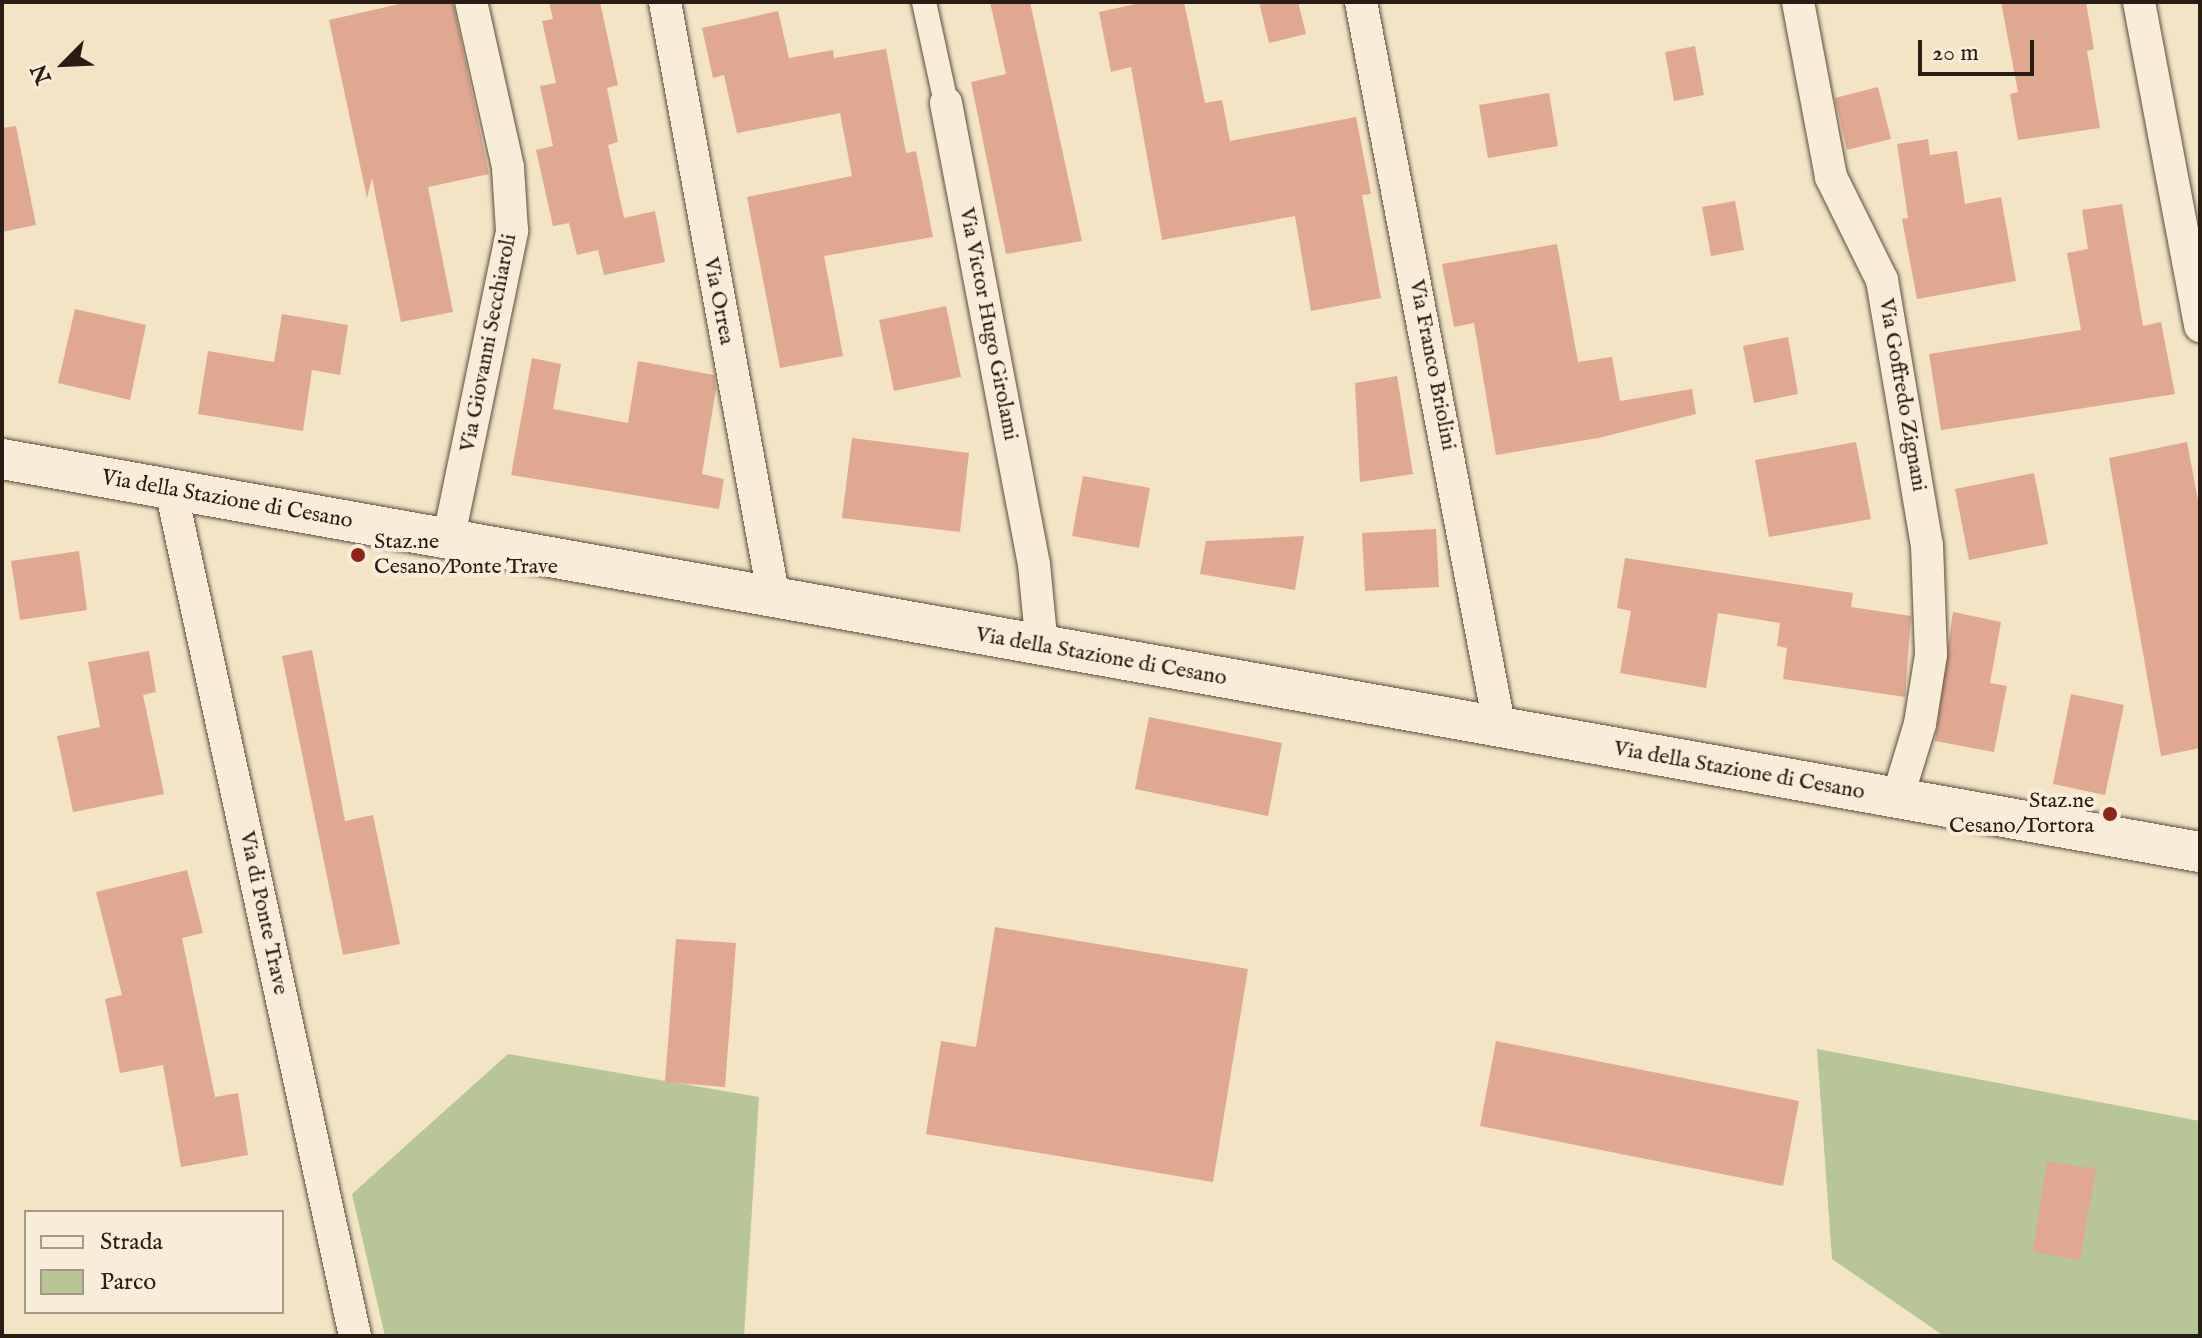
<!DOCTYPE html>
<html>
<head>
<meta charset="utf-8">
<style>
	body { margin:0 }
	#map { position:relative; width:2202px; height:1338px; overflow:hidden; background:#f3e4c5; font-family:"IM FELL English",serif }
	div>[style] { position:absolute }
	.green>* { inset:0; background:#b7c597 }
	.building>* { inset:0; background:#e0a891 }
	.roads { filter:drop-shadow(0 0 2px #5c4e41) drop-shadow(0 0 2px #5c4e41) }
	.pedestrian>* { height:24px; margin:-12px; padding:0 12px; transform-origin:12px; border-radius:12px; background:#f7edd9 }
	.minor>* { height:32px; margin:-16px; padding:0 16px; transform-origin:16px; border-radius:16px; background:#f7edd9 }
	.tertiary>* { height:40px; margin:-20px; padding:0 20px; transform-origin:20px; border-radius:20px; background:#f7edd9 }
	.dots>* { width:22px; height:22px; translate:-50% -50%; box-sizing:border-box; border:4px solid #f7edd9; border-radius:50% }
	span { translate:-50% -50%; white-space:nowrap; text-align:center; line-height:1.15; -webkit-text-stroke:8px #f7edd9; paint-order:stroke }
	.street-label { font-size:22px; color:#291c15 }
	.poi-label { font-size:22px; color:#291c15 }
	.left { translate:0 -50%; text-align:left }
	.right { translate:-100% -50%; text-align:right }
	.frame { position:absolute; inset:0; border:4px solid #291c15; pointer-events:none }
	.legend { position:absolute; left:24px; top:1210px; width:260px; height:104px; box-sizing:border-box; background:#f7edd9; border:2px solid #a5998b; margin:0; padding:10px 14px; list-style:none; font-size:24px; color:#291c15 }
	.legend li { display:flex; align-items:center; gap:16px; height:40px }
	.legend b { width:40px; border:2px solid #a5998b }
	.north { position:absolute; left:24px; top:24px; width:80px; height:80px; -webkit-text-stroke:6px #f7edd9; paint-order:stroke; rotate:246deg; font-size:22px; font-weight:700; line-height:32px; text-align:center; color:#291c15 }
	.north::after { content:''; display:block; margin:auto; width:28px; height:36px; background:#291c15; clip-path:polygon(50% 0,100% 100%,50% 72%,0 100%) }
	.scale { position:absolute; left:1918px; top:40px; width:116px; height:36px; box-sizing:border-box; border:4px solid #291c15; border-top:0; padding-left:10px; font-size:24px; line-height:28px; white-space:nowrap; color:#291c15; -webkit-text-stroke:6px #f7edd9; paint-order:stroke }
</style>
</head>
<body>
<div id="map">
	<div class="green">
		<i style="clip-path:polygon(1817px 1049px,2200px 1121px,2200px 1336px,1944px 1336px,1832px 1259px)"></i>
		<i style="clip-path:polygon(508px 1054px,759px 1097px,744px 1336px,385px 1336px,352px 1194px)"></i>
	</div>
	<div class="building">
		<i style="clip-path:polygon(408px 2px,453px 2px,489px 174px,428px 187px,453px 312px,401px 322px,372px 178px,367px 198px,329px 20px)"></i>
		<i style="clip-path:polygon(549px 2px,600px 2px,618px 85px,607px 88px,618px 142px,608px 145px,624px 218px,655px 211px,665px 262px,604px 275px,598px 250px,577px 255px,569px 223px,553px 226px,536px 150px,553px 146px,540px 86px,556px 83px,542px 21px,553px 19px)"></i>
		<i style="clip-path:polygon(990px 2px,1030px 2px,1082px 241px,1006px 254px,971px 82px,1006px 74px)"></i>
		<i style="clip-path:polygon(1145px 2px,1184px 2px,1205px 103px,1222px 100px,1230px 141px,1356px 117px,1371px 194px,1362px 195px,1381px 298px,1311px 311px,1295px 216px,1162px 240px,1131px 67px,1111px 72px,1099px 12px)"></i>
		<i style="clip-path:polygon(1259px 2px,1298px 2px,1306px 34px,1269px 43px)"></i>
		<i style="clip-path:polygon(2001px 2px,2086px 2px,2094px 49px,2087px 51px,2100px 128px,2018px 140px,2010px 94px,2018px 92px)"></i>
		<i style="clip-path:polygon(778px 11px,789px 58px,833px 50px,834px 58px,886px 49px,906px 153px,916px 151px,933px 237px,824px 256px,843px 356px,780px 368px,747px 197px,852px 176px,840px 113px,737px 133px,724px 75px,713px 78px,702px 28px)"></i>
		<i style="clip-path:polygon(1695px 46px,1704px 95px,1674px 101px,1665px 52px)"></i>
		<i style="clip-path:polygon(1878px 87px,1891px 139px,1847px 150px,1835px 98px)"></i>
		<i style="clip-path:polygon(1549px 93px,1558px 146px,1488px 158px,1479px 105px)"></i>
		<i style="clip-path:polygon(16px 126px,36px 225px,2px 232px,2px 128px)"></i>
		<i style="clip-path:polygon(1928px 139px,1930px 155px,1957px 151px,1965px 204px,2001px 197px,2016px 281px,1917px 299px,1902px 219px,1908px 218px,1897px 144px)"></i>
		<i style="clip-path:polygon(1735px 201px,1744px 250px,1711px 256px,1702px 207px)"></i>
		<i style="clip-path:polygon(2122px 204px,2143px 326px,2161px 322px,2175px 394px,1941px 430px,1929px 354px,2081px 330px,2067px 253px,2088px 249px,2082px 210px)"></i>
		<i style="clip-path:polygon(1557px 244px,1578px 362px,1612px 357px,1620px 401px,1692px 389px,1696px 414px,1598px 438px,1496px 455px,1474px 323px,1454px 327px,1442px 264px)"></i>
		<i style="clip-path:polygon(946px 306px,961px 377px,894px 391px,879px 320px)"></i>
		<i style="clip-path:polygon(75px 309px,146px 325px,130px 400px,58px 383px)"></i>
		<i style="clip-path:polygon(282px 314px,348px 325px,340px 375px,312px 370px,303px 431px,198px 414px,208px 351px,274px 362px)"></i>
		<i style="clip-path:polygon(1788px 337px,1798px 394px,1754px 403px,1743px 346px)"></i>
		<i style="clip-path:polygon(532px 358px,561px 364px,553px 409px,628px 423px,638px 361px,714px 375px,716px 389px,702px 474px,724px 479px,719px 509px,511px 475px)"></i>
		<i style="clip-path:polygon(1397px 376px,1413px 474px,1360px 482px,1355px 383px)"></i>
		<i style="clip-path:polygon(852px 438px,969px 453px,960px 532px,842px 518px)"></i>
		<i style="clip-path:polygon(1856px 442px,1871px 519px,1769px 537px,1755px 460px)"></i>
		<i style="clip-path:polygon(2187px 442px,2200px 511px,2200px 748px,2161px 756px,2109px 458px)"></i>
		<i style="clip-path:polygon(2034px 473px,2048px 544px,1969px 560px,1955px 489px)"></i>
		<i style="clip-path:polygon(1083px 476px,1150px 488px,1139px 548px,1072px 536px)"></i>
		<i style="clip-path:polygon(1436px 529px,1439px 587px,1365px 591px,1362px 533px)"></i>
		<i style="clip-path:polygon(1304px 536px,1295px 590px,1200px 574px,1206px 541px)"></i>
		<i style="clip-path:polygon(79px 551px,87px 610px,20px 620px,11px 561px)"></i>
		<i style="clip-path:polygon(1625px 558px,1853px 593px,1851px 607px,1911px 616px,1905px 697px,1783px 679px,1787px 648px,1777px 646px,1780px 623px,1718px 613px,1706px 688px,1620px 673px,1631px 611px,1617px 608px)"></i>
		<i style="clip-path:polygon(1953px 612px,2001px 622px,1990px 683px,2007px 686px,1994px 752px,1935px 741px)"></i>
		<i style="clip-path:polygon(312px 650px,345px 821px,373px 815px,400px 944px,343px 955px,282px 656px)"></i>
		<i style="clip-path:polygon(149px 651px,156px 692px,143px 695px,164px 794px,73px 812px,57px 736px,100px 727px,88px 662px)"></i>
		<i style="clip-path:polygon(2071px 694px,2124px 705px,2105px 795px,2053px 784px)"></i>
		<i style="clip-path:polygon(1149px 717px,1282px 743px,1268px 816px,1135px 789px)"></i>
		<i style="clip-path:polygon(187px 870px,203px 933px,182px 938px,215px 1097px,238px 1093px,248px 1155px,181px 1167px,163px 1065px,120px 1073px,105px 999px,122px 995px,96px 892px)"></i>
		<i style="clip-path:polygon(995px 927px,1248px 969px,1213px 1182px,926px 1134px,941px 1041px,976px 1047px)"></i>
		<i style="clip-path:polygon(676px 939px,736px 943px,725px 1087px,665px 1082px)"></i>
		<i style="clip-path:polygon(1496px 1041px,1799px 1101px,1783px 1186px,1480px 1126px)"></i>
		<i style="clip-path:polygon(2047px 1161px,2096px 1169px,2080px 1260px,2033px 1252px)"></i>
	</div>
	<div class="roads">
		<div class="pedestrian">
			<i style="left:924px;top:2px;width:103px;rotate:77.7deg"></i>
		</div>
		<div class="minor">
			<i style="left:665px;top:2px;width:607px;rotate:79.65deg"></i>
			<i style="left:1361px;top:2px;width:740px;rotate:79.18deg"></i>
			<i style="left:1798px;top:2px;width:178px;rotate:79.3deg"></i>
			<i style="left:1831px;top:177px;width:115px;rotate:63.7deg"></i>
			<i style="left:1882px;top:280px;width:269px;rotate:80.4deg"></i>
			<i style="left:1927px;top:545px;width:110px;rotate:87.9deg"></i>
			<i style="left:1931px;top:655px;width:70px;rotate:99.1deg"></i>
			<i style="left:1920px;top:724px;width:78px;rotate:107deg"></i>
			<i style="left:2139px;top:2px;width:330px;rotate:79.3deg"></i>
			<i style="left:946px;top:103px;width:469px;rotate:79.2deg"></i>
			<i style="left:1034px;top:564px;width:83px;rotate:84.5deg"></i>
			<i style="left:171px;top:490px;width:866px;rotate:77.73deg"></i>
			<i style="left:448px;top:541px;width:317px;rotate:-78.3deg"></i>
			<i style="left:512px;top:231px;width:64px;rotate:-93.6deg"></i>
			<i style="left:508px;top:167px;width:169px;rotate:-102.6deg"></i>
		</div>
		<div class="tertiary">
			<i style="left:2px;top:459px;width:2233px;rotate:10.14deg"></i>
		</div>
	</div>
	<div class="dots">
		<i style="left:358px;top:555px;background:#8f2418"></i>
		<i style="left:2110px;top:814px;background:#8f2418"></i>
	</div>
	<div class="street-label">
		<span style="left:718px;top:301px;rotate:79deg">Via Orrea</span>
		<span style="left:988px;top:324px;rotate:79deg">Via Victor Hugo Girolami</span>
		<span style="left:489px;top:343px;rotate:-79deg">Via Giovanni Secchiaroli</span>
		<span style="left:1432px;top:365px;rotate:79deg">Via Franco Briolini</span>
		<span style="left:1902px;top:395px;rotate:80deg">Via Goffredo Zignani</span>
		<span style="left:227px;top:500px;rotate:10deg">Via della Stazione di Cesano</span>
		<span style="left:1101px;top:657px;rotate:10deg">Via della Stazione di Cesano</span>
		<span style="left:1739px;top:771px;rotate:10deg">Via della Stazione di Cesano</span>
		<span style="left:263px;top:913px;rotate:78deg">Via di Ponte Trave</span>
	</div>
	<div class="poi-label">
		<span class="left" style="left:374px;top:555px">Staz.ne<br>Cesano/Ponte Trave</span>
		<span class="right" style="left:2094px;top:814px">Staz.ne<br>Cesano/Tortora</span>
	</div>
	<div class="frame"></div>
	<ul class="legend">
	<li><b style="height:10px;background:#f7edd9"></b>Strada</li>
	<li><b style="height:22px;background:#b7c597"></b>Parco</li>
	</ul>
	<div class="north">N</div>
	<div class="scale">20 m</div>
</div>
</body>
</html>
